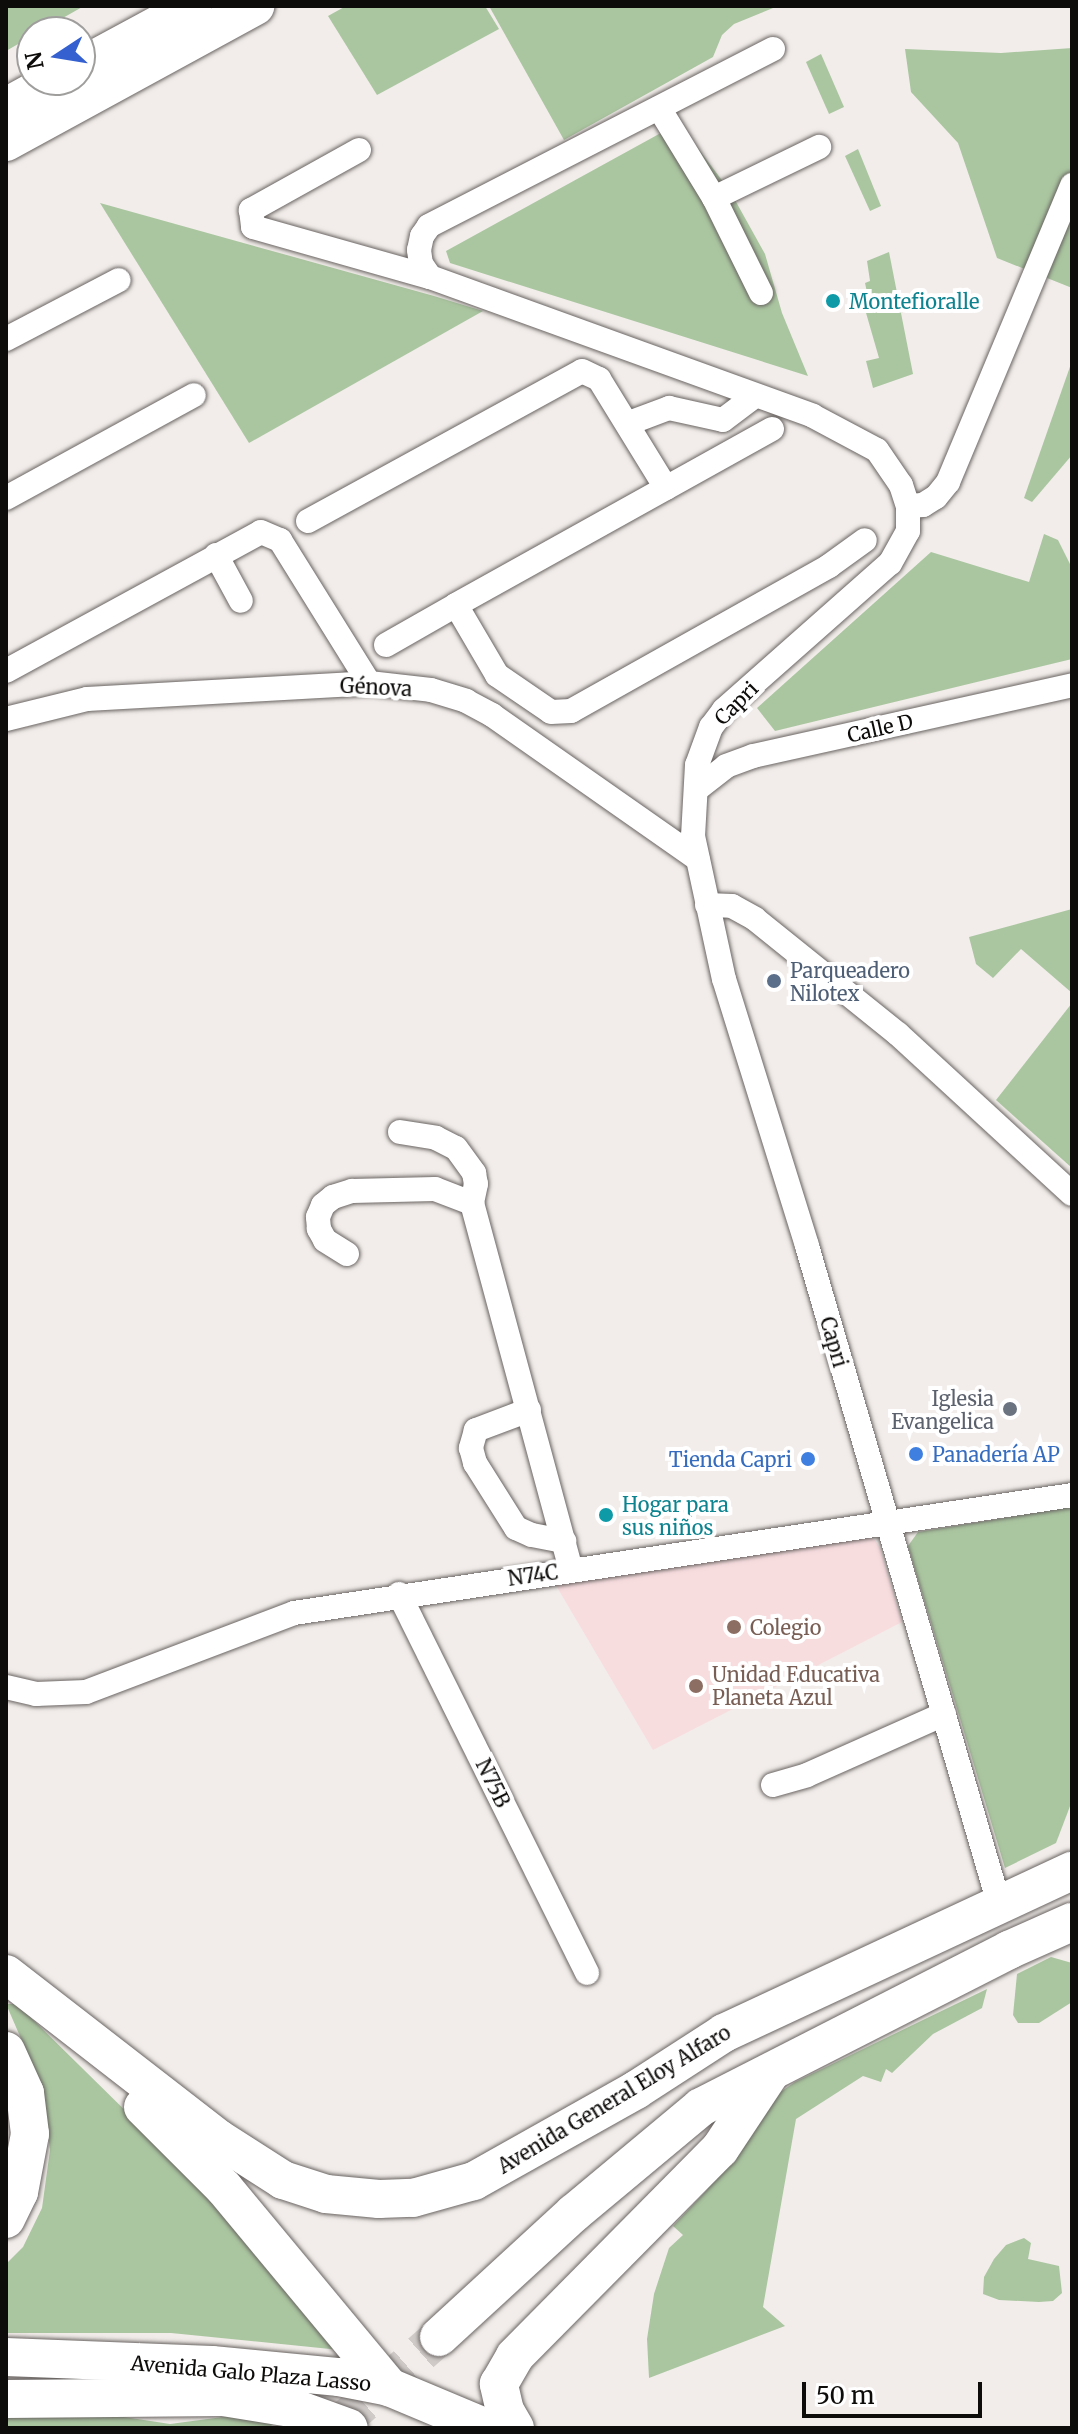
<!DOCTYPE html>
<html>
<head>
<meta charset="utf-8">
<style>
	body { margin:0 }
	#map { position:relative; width:1078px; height:2434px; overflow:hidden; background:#f2edea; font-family:Merriweather,serif }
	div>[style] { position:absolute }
	.education>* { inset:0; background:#f8dddf }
	.green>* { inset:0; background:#aac6a0 }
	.primary-tunnel>* { height:38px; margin-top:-19px; transform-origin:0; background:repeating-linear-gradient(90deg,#d0cbc9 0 38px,transparent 0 57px) }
	.roads { filter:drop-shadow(0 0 2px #696462) drop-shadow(0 0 2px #696462) }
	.street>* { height:24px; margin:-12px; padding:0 12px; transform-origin:12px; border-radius:12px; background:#fff }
	.primary>* { height:38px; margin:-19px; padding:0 19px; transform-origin:19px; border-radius:19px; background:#fff }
	.dots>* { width:22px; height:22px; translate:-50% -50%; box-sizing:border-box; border:4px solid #fff; border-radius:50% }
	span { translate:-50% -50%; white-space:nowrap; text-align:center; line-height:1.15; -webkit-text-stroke:8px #fff; paint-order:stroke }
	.culture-label { font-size:20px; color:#0d838f }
	.left { translate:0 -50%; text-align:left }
	.street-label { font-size:20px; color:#0e0c0b }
	.service-label { font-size:20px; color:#4e5e75 }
	.worship-label { font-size:20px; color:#5b616d }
	.right { translate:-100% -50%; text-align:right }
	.shop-label { font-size:20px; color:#366cbe }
	.education-label { font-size:20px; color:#785e54 }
	.frame { position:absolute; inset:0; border:8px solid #0e0c0b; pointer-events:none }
	.north { position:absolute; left:16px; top:16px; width:80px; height:80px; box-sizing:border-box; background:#fff; border:2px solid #9f9e9d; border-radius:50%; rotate:258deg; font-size:22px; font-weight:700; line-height:32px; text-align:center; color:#0e0c0b }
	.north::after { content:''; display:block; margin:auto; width:28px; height:36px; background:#3460d0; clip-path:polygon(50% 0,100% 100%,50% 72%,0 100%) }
	.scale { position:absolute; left:802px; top:2382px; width:180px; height:36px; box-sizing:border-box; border:4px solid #0e0c0b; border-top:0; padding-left:10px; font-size:24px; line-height:28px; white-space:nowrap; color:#0e0c0b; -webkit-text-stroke:6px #fff; paint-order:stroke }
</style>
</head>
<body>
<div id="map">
	<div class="education">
		<i style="clip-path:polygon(865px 1536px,875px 1540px,880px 1548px,902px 1622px,653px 1750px,554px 1582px)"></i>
	</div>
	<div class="green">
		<i style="clip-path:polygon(6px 6px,84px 6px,38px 32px,32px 32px,32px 36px,6px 51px)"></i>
		<i style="clip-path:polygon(346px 6px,485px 6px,499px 29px,377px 95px,328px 16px)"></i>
		<i style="clip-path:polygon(489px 6px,778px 6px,734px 24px,722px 35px,713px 57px,564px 140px)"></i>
		<i style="clip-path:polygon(1072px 48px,1072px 288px,997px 258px,958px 143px,911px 92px,905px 49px,1001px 53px)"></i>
		<i style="clip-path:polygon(821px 54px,844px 107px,829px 114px,806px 62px)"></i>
		<i style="clip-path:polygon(679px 123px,730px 191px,765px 254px,782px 313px,808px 376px,450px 263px,446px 251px)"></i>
		<i style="clip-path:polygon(858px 149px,881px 206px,870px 211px,845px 156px)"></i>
		<i style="clip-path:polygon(100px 203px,434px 296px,483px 311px,249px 443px)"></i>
		<i style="clip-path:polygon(889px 252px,913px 374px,873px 388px,866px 361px,879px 358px,862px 299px,868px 297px,865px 283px,870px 281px,867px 261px)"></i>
		<i style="clip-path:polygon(1072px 361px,1072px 455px,1032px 502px,1024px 498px)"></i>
		<i style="clip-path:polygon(1044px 534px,1058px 540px,1072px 568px,1072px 659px,775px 731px,757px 708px,931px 552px,1029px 582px)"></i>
		<i style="clip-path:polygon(1072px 909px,1072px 993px,1021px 949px,993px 978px,976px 964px,969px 937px)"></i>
		<i style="clip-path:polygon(1072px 1003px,1072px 1168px,996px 1100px)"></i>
		<i style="clip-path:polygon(1072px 1507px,1072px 1801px,1056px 1843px,1005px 1868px,908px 1546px,918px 1532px)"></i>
		<i style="clip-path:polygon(1051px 1957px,1072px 1963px,1072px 2002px,1039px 2023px,1018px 2023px,1013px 2015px,1017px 1974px)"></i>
		<i style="clip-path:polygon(987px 1989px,982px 2008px,933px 2034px,892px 2073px,886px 2069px,881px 2082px,863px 2076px,796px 2119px,763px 2307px,785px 2326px,649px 2378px,647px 2339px,654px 2294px,669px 2248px,683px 2235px,673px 2226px,707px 2190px,714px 2173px,776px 2095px,795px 2082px)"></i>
		<i style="clip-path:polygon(6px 2004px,17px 2004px,206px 2190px,340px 2350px,171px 2333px,6px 2333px,6px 2264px,23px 2247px,42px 2208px,50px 2150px,42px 2087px)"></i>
		<i style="clip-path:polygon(1024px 2238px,1031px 2243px,1028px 2259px,1059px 2266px,1062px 2293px,1053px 2301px,1039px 2302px,999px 2300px,983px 2294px,984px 2277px,994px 2259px,1006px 2245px)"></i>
		<i style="clip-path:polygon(6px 2399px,170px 2424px,238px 2415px,275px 2423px,268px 2428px,6px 2428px)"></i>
	</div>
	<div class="primary-tunnel">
		<i style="left:335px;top:2428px;width:138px;rotate:-41.2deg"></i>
	</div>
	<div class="roads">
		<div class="street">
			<i style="left:773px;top:49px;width:387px;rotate:152.8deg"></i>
			<i style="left:429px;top:226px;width:12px;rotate:125deg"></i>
			<i style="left:422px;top:236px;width:14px;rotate:102deg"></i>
			<i style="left:419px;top:250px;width:14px;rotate:82deg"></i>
			<i style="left:421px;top:264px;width:16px;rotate:55deg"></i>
			<i style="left:430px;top:277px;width:407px;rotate:19.9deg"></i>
			<i style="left:813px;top:416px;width:72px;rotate:28deg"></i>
			<i style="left:877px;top:450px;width:42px;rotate:55.6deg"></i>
			<i style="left:901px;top:485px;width:22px;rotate:72deg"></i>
			<i style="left:908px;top:506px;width:25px;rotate:90deg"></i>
			<i style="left:908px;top:531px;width:37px;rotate:119deg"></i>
			<i style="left:890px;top:563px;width:222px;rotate:138.5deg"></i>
			<i style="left:724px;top:710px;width:21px;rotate:127deg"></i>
			<i style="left:711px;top:727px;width:40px;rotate:110.2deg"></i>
			<i style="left:697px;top:765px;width:71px;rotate:93.2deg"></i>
			<i style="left:693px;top:836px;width:146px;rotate:77.8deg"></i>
			<i style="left:724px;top:979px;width:280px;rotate:72.7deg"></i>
			<i style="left:807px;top:1246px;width:685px;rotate:73.73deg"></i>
			<i style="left:659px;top:108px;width:105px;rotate:58.6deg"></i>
			<i style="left:714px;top:198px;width:106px;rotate:63.7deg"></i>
			<i style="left:359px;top:150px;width:124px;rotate:150.9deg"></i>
			<i style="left:251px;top:210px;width:17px;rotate:83deg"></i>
			<i style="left:253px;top:227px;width:184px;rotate:15.8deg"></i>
			<i style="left:714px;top:198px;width:117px;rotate:-25.9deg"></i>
			<i style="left:6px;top:339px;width:127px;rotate:-27.6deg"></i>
			<i style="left:629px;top:423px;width:43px;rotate:-20.6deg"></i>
			<i style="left:669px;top:408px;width:55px;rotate:12.5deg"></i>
			<i style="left:723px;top:420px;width:39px;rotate:-37deg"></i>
			<i style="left:772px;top:429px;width:362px;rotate:150.9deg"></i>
			<i style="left:456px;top:605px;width:81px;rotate:59.6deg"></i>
			<i style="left:497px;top:675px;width:65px;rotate:34.4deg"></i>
			<i style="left:551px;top:712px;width:20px;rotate:-3deg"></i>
			<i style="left:571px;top:711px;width:296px;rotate:-29.3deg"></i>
			<i style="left:829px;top:566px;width:44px;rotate:-35.8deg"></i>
			<i style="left:6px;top:498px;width:214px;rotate:-28.7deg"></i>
			<i style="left:908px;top:506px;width:15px;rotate:-4deg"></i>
			<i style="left:923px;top:505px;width:15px;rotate:-32deg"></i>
			<i style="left:936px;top:497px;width:19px;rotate:-51deg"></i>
			<i style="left:948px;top:482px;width:322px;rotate:-67.3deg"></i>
			<i style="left:308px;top:521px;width:312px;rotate:-28.7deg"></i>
			<i style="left:582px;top:371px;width:19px;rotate:25deg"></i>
			<i style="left:599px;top:379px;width:128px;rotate:58.4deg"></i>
			<i style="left:216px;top:555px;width:52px;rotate:61.5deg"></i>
			<i style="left:386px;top:645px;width:81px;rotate:-29.7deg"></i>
			<i style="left:6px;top:671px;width:290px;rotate:-28.6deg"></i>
			<i style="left:261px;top:532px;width:21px;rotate:23deg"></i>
			<i style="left:280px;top:540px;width:168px;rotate:58.1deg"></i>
			<i style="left:6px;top:719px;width:83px;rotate:-13.9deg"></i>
			<i style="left:87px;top:699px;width:282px;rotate:-3.2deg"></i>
			<i style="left:369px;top:683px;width:62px;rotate:6.4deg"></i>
			<i style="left:431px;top:690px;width:37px;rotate:17deg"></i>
			<i style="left:466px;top:701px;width:30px;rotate:28deg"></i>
			<i style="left:492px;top:715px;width:251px;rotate:35deg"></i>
			<i style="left:697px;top:789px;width:37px;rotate:-38deg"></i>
			<i style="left:726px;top:766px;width:29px;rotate:-20deg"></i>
			<i style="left:753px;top:756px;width:327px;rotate:-12.5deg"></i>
			<i style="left:707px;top:905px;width:25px;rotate:2deg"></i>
			<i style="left:732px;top:906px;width:26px;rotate:29deg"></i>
			<i style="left:755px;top:919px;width:184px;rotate:38.8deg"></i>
			<i style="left:898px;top:1034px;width:236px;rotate:42.6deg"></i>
			<i style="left:400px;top:1132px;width:36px;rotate:9deg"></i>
			<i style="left:436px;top:1138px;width:22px;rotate:27deg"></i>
			<i style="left:456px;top:1148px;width:31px;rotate:54deg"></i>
			<i style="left:474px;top:1173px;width:11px;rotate:80deg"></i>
			<i style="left:476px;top:1184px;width:19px;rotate:102deg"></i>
			<i style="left:347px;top:1254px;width:26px;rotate:-148deg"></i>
			<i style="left:325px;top:1240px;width:13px;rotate:-119deg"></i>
			<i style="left:319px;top:1229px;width:12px;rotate:-95deg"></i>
			<i style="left:318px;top:1217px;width:13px;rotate:-67deg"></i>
			<i style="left:323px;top:1205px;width:13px;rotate:-39deg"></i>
			<i style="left:333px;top:1197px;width:20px;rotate:-18deg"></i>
			<i style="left:352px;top:1191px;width:83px;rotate:-1.4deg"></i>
			<i style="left:435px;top:1189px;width:40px;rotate:21deg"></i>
			<i style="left:472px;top:1203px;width:380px;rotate:74.9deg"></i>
			<i style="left:529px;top:1410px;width:57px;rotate:159.3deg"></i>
			<i style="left:476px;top:1430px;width:19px;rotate:106deg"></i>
			<i style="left:471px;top:1448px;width:16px;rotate:75deg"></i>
			<i style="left:475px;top:1463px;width:77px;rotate:57.8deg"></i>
			<i style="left:516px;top:1528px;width:17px;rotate:24deg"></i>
			<i style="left:532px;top:1535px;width:33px;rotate:11deg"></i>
			<i style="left:399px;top:1594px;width:423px;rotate:63.6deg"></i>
			<i style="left:6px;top:1687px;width:31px;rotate:13deg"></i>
			<i style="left:36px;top:1694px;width:50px;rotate:-2.3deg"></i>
			<i style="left:86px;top:1692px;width:222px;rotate:-20.8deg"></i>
			<i style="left:294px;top:1613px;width:787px;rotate:-8.62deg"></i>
			<i style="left:773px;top:1785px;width:35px;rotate:-16deg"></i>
			<i style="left:807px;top:1775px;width:150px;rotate:-24deg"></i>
		</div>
		<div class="primary">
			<i style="left:80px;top:67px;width:128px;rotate:-28.4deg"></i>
			<i style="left:6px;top:107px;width:56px;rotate:-28.9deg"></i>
			<i style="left:6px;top:142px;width:284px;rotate:-28.6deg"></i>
			<i style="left:6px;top:1974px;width:269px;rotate:37.8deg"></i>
			<i style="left:219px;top:2139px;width:76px;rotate:32.6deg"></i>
			<i style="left:283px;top:2180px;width:45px;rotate:18deg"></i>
			<i style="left:326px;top:2194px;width:53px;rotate:5.4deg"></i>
			<i style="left:379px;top:2199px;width:34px;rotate:-2deg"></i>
			<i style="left:413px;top:2198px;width:63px;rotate:-15.6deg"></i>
			<i style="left:474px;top:2181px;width:186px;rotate:-29.3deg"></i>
			<i style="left:636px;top:2090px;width:105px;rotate:-32.9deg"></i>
			<i style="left:724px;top:2033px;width:384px;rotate:-25deg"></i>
			<i style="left:6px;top:2051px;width:46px;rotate:65.7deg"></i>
			<i style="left:25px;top:2093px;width:41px;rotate:83deg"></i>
			<i style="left:30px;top:2134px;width:59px;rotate:100.7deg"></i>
			<i style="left:19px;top:2192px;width:30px;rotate:116deg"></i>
			<i style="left:143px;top:2107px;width:115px;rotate:45deg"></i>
			<i style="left:224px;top:2188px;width:259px;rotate:50.3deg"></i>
			<i style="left:439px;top:2337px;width:183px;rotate:-42.6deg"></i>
			<i style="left:574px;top:2213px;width:165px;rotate:-39.8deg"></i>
			<i style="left:701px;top:2107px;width:346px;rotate:-27deg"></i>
			<i style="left:1009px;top:1950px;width:69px;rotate:-24deg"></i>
			<i style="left:6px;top:2357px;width:206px;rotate:2.2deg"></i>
			<i style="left:212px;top:2365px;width:128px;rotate:5.4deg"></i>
			<i style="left:339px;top:2377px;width:51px;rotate:11.3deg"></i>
			<i style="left:389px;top:2387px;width:106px;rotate:22.7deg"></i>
			<i style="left:6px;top:2399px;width:217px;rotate:-0.5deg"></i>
			<i style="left:223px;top:2397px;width:75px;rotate:9.2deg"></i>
			<i style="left:297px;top:2409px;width:55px;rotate:20.1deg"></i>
			<i style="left:515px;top:2428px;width:20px;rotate:-120deg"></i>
			<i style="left:505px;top:2411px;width:28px;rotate:-103deg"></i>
			<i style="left:499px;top:2384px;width:32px;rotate:-60deg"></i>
			<i style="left:515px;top:2356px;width:291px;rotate:-45.3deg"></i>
			<i style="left:720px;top:2149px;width:92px;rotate:-56.5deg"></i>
		</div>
	</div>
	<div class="dots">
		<i style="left:833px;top:301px;background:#0f9aa8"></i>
		<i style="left:774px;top:981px;background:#5c6f8a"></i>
		<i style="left:1010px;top:1409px;background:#6b7280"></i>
		<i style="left:916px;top:1454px;background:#3f7fe0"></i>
		<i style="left:808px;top:1459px;background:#3f7fe0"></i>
		<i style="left:606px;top:1515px;background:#0f9aa8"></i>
		<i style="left:734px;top:1627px;background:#8d6e63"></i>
		<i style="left:696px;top:1686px;background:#8d6e63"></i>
	</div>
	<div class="culture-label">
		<span class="left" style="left:849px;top:301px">Montefioralle</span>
		<span class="left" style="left:622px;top:1516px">Hogar para<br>sus niños</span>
	</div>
	<div class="street-label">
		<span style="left:376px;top:687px;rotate:3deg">Génova</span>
		<span style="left:736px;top:703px;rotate:-45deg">Capri</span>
		<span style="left:880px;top:728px;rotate:-13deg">Calle D</span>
		<span style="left:834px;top:1342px;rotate:74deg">Capri</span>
		<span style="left:533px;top:1575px;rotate:-8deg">N74C</span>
		<span style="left:493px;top:1783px;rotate:64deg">N75B</span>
		<span style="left:614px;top:2099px;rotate:-31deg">Avenida General Eloy Alfaro</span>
		<span style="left:251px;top:2373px;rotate:5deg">Avenida Galo Plaza Lasso</span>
	</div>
	<div class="service-label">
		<span class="left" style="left:790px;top:982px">Parqueadero<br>Nilotex</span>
	</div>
	<div class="worship-label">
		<span class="right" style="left:994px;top:1410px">Iglesia<br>Evangelica</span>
	</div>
	<div class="shop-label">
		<span class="left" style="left:932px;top:1454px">Panadería AP</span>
		<span class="right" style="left:792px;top:1459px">Tienda Capri</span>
	</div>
	<div class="education-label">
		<span class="left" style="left:750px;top:1627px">Colegio</span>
		<span class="left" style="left:712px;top:1686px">Unidad Educativa<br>Planeta Azul</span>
	</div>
	<div class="frame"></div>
	<div class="north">N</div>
	<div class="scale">50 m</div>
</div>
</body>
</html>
